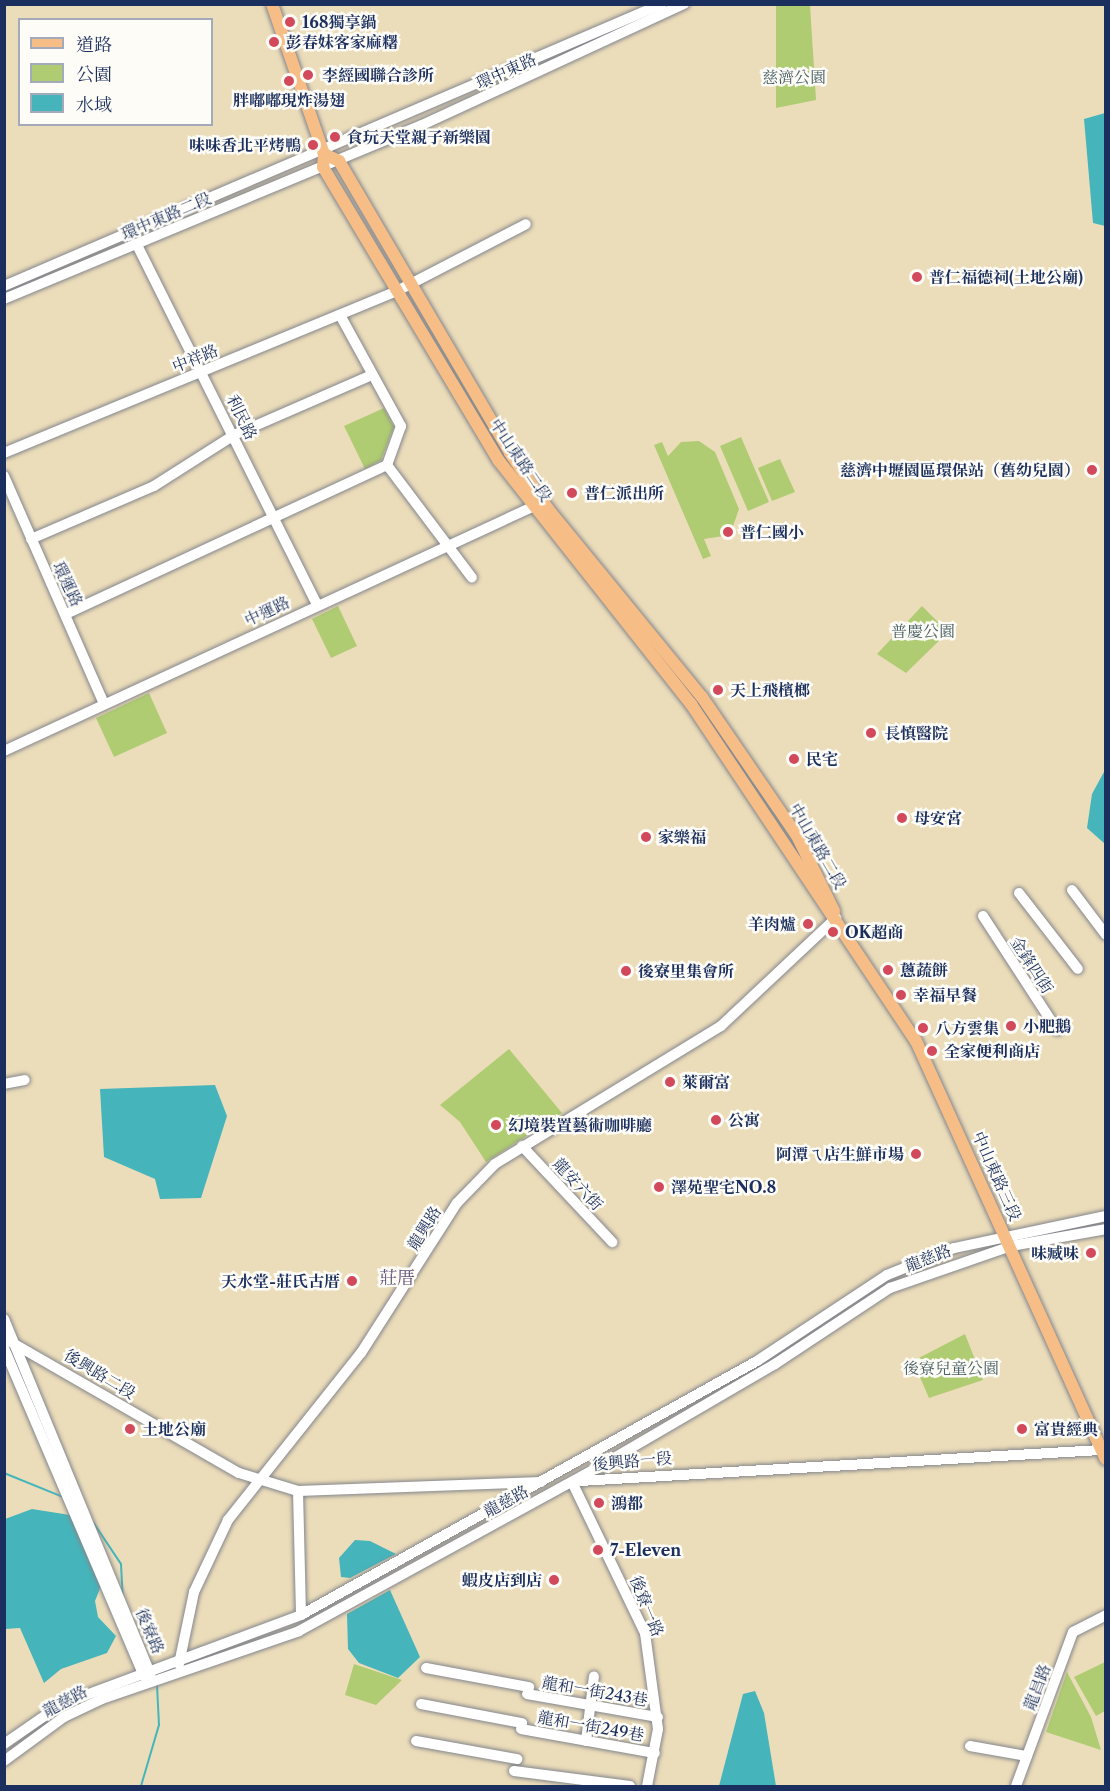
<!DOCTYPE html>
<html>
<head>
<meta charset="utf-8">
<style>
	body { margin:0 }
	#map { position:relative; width:1110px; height:1791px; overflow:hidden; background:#ecddba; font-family:"Libre Caslon Text","Noto Serif TC",serif }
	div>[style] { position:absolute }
	.green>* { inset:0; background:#afcc72 }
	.water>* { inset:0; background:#45b5bb }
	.stream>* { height:2px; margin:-1px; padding:0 1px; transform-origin:1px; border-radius:1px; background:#45b5bb }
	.roads { filter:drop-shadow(0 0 2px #84868c) drop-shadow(0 0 2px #84868c) }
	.minor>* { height:10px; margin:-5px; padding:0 5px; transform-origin:5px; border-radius:5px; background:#fff }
	.major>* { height:12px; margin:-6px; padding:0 6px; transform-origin:6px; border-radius:6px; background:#f6be86 }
	.dots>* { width:16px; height:16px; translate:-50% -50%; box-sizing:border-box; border:3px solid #fdfcf7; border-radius:50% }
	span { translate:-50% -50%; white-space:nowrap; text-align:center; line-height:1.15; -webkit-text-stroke:5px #fdfcf7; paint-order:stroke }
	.poi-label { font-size:16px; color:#1b2f5e; font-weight:700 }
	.left { translate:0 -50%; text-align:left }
	.right { translate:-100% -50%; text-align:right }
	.street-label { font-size:16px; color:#1b2f5e }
	.park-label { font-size:16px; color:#475e64 }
	.neighbourhood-label { font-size:18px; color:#615179 }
	.frame { position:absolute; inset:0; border:6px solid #1b2f5e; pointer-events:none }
	.legend { position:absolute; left:18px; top:18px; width:195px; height:108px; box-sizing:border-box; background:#fdfcf7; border:2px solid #a3aaba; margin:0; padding:8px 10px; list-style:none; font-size:18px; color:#1b2f5e }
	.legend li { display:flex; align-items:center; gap:12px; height:30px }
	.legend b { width:30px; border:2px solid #a3aaba }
</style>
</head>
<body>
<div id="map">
	<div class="green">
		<i style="clip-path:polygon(776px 5px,810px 5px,816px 100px,776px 108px)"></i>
		<i style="clip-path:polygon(384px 408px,394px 427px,381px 460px,365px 469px,344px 426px)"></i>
		<i style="clip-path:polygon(741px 437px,769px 502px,748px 511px,720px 446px)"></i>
		<i style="clip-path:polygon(699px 441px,715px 452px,739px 509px,730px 535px,704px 539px,711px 556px,703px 559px,654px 445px,662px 442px,668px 456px,681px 442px)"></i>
		<i style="clip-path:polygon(780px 459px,795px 492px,772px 501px,758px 468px)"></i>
		<i style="clip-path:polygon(338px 606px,357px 646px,331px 658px,312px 619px)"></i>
		<i style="clip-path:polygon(922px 606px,948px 632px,906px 673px,877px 654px)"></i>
		<i style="clip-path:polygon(149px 693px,167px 733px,114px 757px,96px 718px)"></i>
		<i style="clip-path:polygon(509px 1049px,562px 1113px,486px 1162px,460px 1122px,440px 1105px)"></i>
		<i style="clip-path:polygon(965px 1334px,983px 1380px,929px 1398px,913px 1361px)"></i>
		<i style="clip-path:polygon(1105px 1662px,1105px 1711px,1096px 1716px,1074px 1677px)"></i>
		<i style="clip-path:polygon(354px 1664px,402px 1680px,376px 1705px,345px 1695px)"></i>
		<i style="clip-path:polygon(1067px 1672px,1091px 1717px,1101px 1750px,1046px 1732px)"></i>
	</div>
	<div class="water">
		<i style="clip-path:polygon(1105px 113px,1106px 113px,1105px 226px,1093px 223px,1084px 119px)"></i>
		<i style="clip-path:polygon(1105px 770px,1105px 844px,1087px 828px,1092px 794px)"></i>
		<i style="clip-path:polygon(215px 1085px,227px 1116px,201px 1198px,160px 1199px,155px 1179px,104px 1157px,100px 1089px)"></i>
		<i style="clip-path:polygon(32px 1509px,70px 1515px,101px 1586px,95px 1601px,98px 1617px,116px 1636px,107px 1653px,61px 1669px,44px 1683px,20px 1628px,5px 1629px,5px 1519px)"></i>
		<i style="clip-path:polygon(355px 1540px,370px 1541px,396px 1554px,350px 1578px,341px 1577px,339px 1558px)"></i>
		<i style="clip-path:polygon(390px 1590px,420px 1657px,398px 1678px,359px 1663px,348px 1649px,347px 1614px)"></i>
		<i style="clip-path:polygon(755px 1691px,764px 1713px,776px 1786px,719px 1786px,743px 1694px)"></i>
	</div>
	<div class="stream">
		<i style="left:4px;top:1455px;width:5px;rotate:90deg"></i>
		<i style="left:4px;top:1473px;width:64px;rotate:22.1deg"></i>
		<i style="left:93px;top:1522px;width:50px;rotate:56.3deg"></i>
		<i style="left:121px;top:1564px;width:33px;rotate:87deg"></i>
		<i style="left:141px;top:1786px;width:64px;rotate:-73.6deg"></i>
		<i style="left:159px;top:1725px;width:40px;rotate:-92.9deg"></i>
	</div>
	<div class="roads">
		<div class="minor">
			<i style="left:137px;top:245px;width:402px;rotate:63.4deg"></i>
			<i style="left:4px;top:286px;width:716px;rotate:-23.2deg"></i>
			<i style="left:4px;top:299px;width:453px;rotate:-22.6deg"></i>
			<i style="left:422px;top:125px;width:289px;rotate:-24.8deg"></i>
			<i style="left:340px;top:315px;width:127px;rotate:61.2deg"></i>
			<i style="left:401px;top:426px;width:41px;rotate:109.7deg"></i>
			<i style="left:387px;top:465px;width:141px;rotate:53deg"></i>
			<i style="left:4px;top:453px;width:425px;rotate:-22.4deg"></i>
			<i style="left:397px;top:291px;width:145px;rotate:-27.4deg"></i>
			<i style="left:4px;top:476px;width:249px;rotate:66.3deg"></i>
			<i style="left:31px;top:539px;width:134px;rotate:-23.3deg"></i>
			<i style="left:154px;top:486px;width:95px;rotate:-32.5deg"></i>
			<i style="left:234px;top:435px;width:150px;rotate:-23.5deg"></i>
			<i style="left:66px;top:614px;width:354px;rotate:-24.9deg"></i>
			<i style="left:4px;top:751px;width:592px;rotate:-24.79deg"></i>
			<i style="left:1072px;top:890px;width:56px;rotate:52.9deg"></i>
			<i style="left:1019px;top:893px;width:96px;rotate:52.2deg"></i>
			<i style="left:983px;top:916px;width:136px;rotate:57deg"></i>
			<i style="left:4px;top:1084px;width:21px;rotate:-11deg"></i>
			<i style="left:522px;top:1146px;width:132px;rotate:46.8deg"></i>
			<i style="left:4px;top:1319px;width:384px;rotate:67.6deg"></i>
			<i style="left:4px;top:1338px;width:271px;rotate:29.9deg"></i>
			<i style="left:239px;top:1473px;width:62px;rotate:17deg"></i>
			<i style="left:298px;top:1491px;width:243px;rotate:-2.1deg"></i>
			<i style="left:4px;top:1348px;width:357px;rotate:66.9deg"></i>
			<i style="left:580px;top:1481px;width:522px;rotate:-3.41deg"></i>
			<i style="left:572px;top:1482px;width:168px;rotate:64.2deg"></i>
			<i style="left:645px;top:1633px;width:97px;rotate:82.3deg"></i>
			<i style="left:658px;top:1729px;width:58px;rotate:100.9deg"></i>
			<i style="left:298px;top:1491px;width:124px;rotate:88.6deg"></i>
			<i style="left:179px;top:1664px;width:74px;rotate:-78.2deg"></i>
			<i style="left:194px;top:1592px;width:80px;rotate:-64.7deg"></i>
			<i style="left:228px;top:1520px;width:213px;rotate:-51.5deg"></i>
			<i style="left:361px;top:1353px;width:178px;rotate:-57.4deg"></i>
			<i style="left:457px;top:1203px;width:54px;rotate:-45.7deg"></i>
			<i style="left:495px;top:1164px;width:265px;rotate:-31.4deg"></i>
			<i style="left:721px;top:1026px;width:158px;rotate:-43.2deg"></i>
			<i style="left:426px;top:1668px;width:105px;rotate:10.5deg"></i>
			<i style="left:527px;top:1694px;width:133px;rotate:10deg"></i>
			<i style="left:421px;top:1704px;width:103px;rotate:10.7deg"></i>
			<i style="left:521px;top:1729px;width:136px;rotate:10.2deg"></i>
			<i style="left:416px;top:1741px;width:103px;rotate:10.1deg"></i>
			<i style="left:586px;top:1741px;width:65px;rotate:-83deg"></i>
			<i style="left:4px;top:1744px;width:70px;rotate:-34.6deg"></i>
			<i style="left:62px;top:1704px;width:255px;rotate:-20.4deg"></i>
			<i style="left:301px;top:1615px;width:522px;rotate:-29.12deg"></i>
			<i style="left:757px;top:1361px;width:156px;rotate:-33.5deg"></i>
			<i style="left:887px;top:1275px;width:72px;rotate:-21.9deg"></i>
			<i style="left:954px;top:1248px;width:155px;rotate:-11.9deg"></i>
			<i style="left:970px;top:1746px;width:58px;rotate:10deg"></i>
			<i style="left:4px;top:1761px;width:74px;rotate:-36.3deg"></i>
			<i style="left:64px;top:1717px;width:42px;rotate:-25.3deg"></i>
			<i style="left:102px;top:1699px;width:208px;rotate:-19deg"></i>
			<i style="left:299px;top:1631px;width:345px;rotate:-28.7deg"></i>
			<i style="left:602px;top:1465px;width:200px;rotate:-30.3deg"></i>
			<i style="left:775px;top:1364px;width:138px;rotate:-33.5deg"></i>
			<i style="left:890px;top:1288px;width:128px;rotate:-19.1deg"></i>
			<i style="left:1011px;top:1246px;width:97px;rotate:-10.1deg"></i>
			<i style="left:514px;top:1771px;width:117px;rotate:7.4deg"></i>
			<i style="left:1016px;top:1786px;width:164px;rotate:-69.7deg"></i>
			<i style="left:1073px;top:1632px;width:37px;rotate:-27deg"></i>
		</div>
		<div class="major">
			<i style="left:272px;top:4px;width:159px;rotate:70.9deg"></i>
			<i style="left:324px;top:154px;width:13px;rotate:94deg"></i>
			<i style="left:323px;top:167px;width:343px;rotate:59.1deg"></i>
			<i style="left:499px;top:461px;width:310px;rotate:51.7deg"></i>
			<i style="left:691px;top:704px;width:405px;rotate:56.3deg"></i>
			<i style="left:916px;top:1041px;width:459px;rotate:65.6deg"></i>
			<i style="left:324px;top:154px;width:17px;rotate:25deg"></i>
			<i style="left:339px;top:161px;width:338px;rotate:59.6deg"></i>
			<i style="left:510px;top:453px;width:68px;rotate:55.8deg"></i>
			<i style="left:548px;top:509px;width:243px;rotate:50.7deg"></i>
			<i style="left:702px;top:697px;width:168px;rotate:55.6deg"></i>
			<i style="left:797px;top:836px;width:84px;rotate:63.7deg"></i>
		</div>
	</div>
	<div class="dots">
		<i style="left:290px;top:22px;background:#d1495b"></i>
		<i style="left:274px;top:42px;background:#d1495b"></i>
		<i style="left:308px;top:75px;background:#d1495b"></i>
		<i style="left:289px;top:81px;background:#d1495b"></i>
		<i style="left:335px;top:137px;background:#d1495b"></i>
		<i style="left:313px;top:145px;background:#d1495b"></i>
		<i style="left:917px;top:277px;background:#d1495b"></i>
		<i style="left:1092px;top:470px;background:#d1495b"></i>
		<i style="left:572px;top:493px;background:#d1495b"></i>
		<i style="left:728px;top:532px;background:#d1495b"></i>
		<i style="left:718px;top:690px;background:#d1495b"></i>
		<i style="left:871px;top:733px;background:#d1495b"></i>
		<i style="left:794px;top:759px;background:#d1495b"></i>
		<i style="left:902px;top:818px;background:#d1495b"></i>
		<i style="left:646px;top:837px;background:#d1495b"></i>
		<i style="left:808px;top:924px;background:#d1495b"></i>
		<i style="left:833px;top:932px;background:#d1495b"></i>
		<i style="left:888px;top:970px;background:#d1495b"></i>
		<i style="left:626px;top:971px;background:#d1495b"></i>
		<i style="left:901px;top:995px;background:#d1495b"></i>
		<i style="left:1011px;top:1026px;background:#d1495b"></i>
		<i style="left:923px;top:1028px;background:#d1495b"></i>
		<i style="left:932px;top:1051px;background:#d1495b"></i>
		<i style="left:670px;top:1082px;background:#d1495b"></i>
		<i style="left:716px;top:1120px;background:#d1495b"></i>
		<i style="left:496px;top:1125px;background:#d1495b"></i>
		<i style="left:916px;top:1154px;background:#d1495b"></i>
		<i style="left:659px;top:1187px;background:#d1495b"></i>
		<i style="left:1091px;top:1253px;background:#d1495b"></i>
		<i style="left:352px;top:1281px;background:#d1495b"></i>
		<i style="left:130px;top:1429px;background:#d1495b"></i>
		<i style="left:1022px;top:1429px;background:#d1495b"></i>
		<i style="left:599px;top:1503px;background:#d1495b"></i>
		<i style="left:598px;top:1550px;background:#d1495b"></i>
		<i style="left:554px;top:1580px;background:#d1495b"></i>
	</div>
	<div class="poi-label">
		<span class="left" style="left:302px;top:22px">168獨享鍋</span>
		<span class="left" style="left:286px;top:42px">彭春妹客家麻糬</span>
		<span class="left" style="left:322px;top:75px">李經國聯合診所</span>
		<span style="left:289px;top:100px">胖嘟嘟現炸湯翅</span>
		<span class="left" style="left:347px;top:137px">食玩天堂親子新樂園</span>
		<span class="right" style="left:301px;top:145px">味味香北平烤鴨</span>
		<span class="left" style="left:929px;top:277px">普仁福德祠(土地公廟)</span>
		<span class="right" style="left:1080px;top:470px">慈濟中壢園區環保站（舊幼兒園）</span>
		<span class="left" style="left:584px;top:493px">普仁派出所</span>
		<span class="left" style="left:740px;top:532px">普仁國小</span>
		<span class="left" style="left:730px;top:690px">天上飛檳榔</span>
		<span class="left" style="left:884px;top:733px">長慎醫院</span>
		<span class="left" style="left:806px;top:759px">民宅</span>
		<span class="left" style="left:914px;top:818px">母安宮</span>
		<span class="left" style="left:658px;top:837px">家樂福</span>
		<span class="right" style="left:796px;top:924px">羊肉爐</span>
		<span class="left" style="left:845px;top:932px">OK超商</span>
		<span class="left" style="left:900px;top:970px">蔥蔬餅</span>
		<span class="left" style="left:638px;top:971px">後寮里集會所</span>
		<span class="left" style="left:913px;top:995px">幸福早餐</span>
		<span class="left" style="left:1023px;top:1026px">小肥鵝</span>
		<span class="left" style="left:935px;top:1028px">八方雲集</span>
		<span class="left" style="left:944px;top:1051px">全家便利商店</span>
		<span class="left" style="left:682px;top:1082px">萊爾富</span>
		<span class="left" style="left:728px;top:1120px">公寓</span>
		<span class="left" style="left:508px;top:1125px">幻境裝置藝術咖啡廳</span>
		<span class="right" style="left:904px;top:1154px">阿潭ㄟ店生鮮市場</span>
		<span class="left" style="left:671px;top:1187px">澤苑聖宅NO.8</span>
		<span class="right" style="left:1079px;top:1253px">味臧味</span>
		<span class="right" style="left:340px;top:1281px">天水堂-莊氏古厝</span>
		<span class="left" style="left:142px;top:1429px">土地公廟</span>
		<span class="left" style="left:1034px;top:1429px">富貴經典</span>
		<span class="left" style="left:611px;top:1503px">鴻都</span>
		<span class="left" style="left:610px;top:1550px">7-Eleven</span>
		<span class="right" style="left:542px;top:1580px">蝦皮店到店</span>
	</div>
	<div class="street-label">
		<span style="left:506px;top:71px;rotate:-24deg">環中東路</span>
		<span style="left:166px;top:216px;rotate:-23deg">環中東路二段</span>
		<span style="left:195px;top:358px;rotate:-22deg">中祥路</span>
		<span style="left:242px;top:417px;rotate:64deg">利民路</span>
		<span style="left:521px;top:460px;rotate:56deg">中山東路二段</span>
		<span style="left:68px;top:584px;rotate:65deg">環運路</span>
		<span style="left:267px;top:611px;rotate:-25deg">中運路</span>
		<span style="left:818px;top:846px;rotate:60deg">中山東路二段</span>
		<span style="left:1032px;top:965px;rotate:57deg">金鋒四街</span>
		<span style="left:997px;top:1176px;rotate:66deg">中山東路三段</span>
		<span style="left:578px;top:1184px;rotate:47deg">龍安六街</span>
		<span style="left:424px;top:1228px;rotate:-58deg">龍興路</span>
		<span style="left:928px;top:1258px;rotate:-21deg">龍慈路</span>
		<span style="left:100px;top:1374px;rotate:31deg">後興路二段</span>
		<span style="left:632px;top:1461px;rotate:-5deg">後興路一段</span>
		<span style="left:506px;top:1501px;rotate:-28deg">龍慈路</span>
		<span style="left:647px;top:1606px;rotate:68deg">後寮一路</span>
		<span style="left:150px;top:1631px;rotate:67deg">後寮路</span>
		<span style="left:1037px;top:1687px;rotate:-69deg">龍昌路</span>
		<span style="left:595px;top:1691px;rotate:10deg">龍和一街243巷</span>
		<span style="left:65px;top:1701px;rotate:-28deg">龍慈路</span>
		<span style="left:591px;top:1726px;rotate:10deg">龍和一街249巷</span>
	</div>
	<div class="park-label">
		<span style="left:794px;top:77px">慈濟公園</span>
		<span style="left:923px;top:631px">普慶公園</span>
		<span style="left:951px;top:1368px">後寮兒童公園</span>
	</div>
	<div class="neighbourhood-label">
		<span style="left:397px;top:1278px">莊厝</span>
	</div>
	<div class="frame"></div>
	<ul class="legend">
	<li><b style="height:8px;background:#f6be86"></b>道路</li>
	<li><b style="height:16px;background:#afcc72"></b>公園</li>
	<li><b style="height:16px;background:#45b5bb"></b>水域</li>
	</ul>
</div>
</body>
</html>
